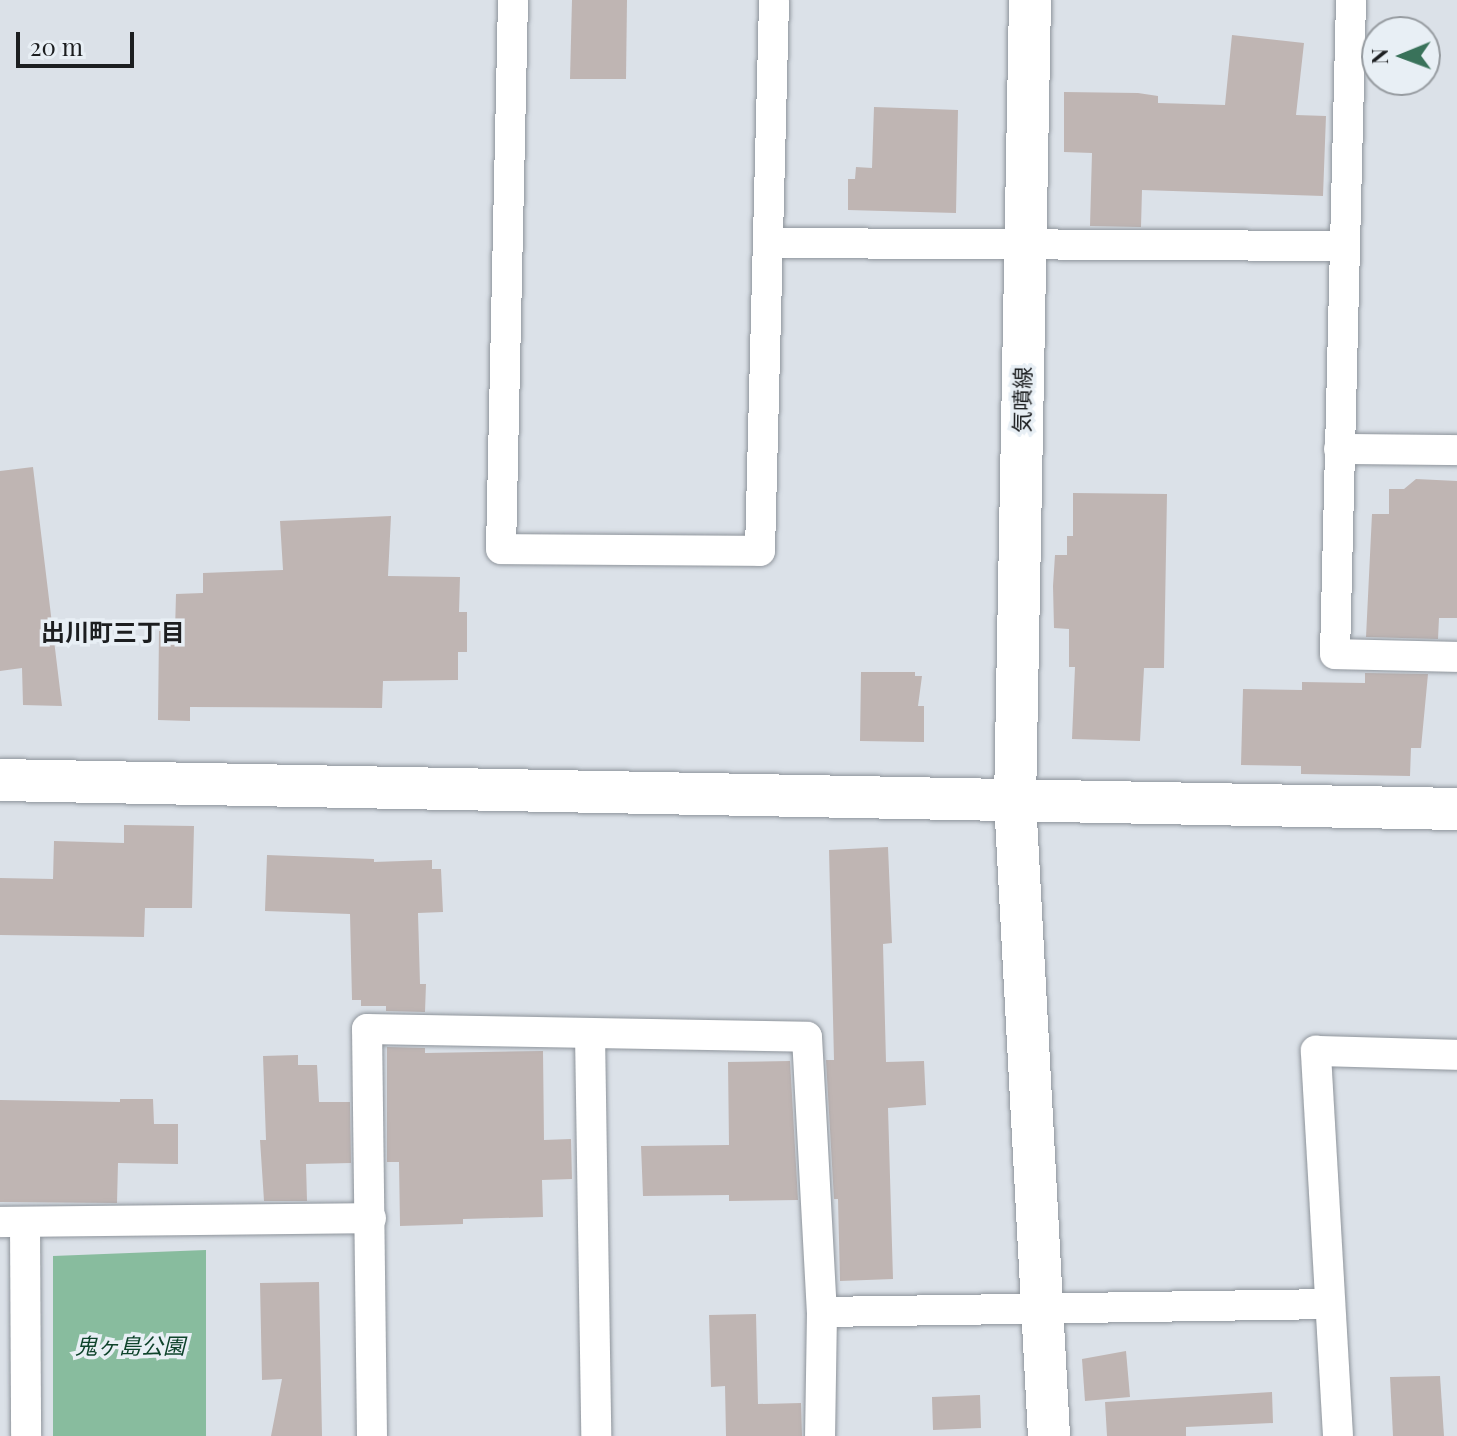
<!DOCTYPE html>
<html>
<head>
<meta charset="utf-8">
<style>
	body { margin:0 }
	#map { position:relative; width:1457px; height:1436px; overflow:hidden; background:#dbe1e8; font-family:"Playfair Display","Noto Sans JP",serif }
	div>[style] { position:absolute }
	.green>* { inset:0; background:#88bc9e }
	.building>* { inset:0; background:#bfb5b3 }
	.roads { filter:drop-shadow(0 0 2px #8e949b) drop-shadow(0 0 2px #8e949b) }
	.street>* { height:30px; margin:-15px; padding:0 15px; transform-origin:15px; border-radius:15px; background:#fff }
	.secondary>* { height:42px; margin:-21px; padding:0 21px; transform-origin:21px; border-radius:21px; background:#fff }
	span { translate:-50% -50%; white-space:nowrap; text-align:center; line-height:1.15; -webkit-text-stroke:7px #e8eff5; paint-order:stroke }
	.street-label { font-size:22px; color:#1c1e20 }
	.park-label { font-size:22px; color:#0e432b; font-style:italic }
	.neighbourhood-label { font-size:24px; color:#1c1e20; font-weight:700 }
	.north { position:absolute; left:1361px; top:16px; width:80px; height:80px; box-sizing:border-box; background:#e8eff5; border:2px solid #969ba0; border-radius:50%; rotate:269deg; font-size:22px; font-weight:700; line-height:32px; text-align:center; color:#1c1e20 }
	.north::after { content:''; display:block; margin:auto; width:28px; height:36px; background:#39725a; clip-path:polygon(50% 0,100% 100%,50% 72%,0 100%) }
	.scale { position:absolute; left:16px; top:32px; width:118px; height:36px; box-sizing:border-box; border:4px solid #1c1e20; border-top:0; padding-left:10px; font-size:24px; line-height:28px; white-space:nowrap; color:#1c1e20; -webkit-text-stroke:6px #e8eff5; paint-order:stroke }
</style>
</head>
<body>
<div id="map">
	<div class="green">
		<i style="clip-path:polygon(206px 1250px,206px 1436px,53px 1436px,53px 1256px)"></i>
	</div>
	<div class="building">
		<i style="clip-path:polygon(572px 0,627px 0,626px 79px,570px 79px)"></i>
		<i style="clip-path:polygon(1232px 35px,1304px 43px,1296px 115px,1326px 116px,1323px 196px,1142px 190px,1141px 227px,1090px 226px,1092px 153px,1064px 152px,1064px 92px,1138px 93px,1158px 96px,1158px 103px,1225px 105px)"></i>
		<i style="clip-path:polygon(874px 107px,958px 110px,956px 213px,848px 210px,848px 179px,855px 179px,856px 167px,872px 168px)"></i>
		<i style="clip-path:polygon(33px 467px,62px 706px,23px 705px,22px 668px,0 671px,0 471px)"></i>
		<i style="clip-path:polygon(1416px 479px,1457px 481px,1457px 618px,1439px 618px,1438px 639px,1366px 637px,1372px 514px,1389px 514px,1389px 489px,1404px 489px)"></i>
		<i style="clip-path:polygon(1073px 493px,1167px 494px,1164px 668px,1144px 668px,1140px 741px,1072px 739px,1075px 667px,1069px 667px,1069px 629px,1054px 628px,1053px 586px,1055px 555px,1067px 555px,1067px 536px,1073px 536px)"></i>
		<i style="clip-path:polygon(391px 516px,388px 576px,460px 577px,459px 612px,467px 612px,467px 652px,458px 652px,458px 680px,383px 681px,382px 708px,190px 707px,190px 721px,158px 720px,159px 631px,175px 631px,176px 594px,203px 593px,203px 573px,283px 570px,280px 521px)"></i>
		<i style="clip-path:polygon(861px 672px,915px 672px,915px 676px,922px 676px,918px 706px,924px 706px,924px 742px,860px 741px)"></i>
		<i style="clip-path:polygon(1365px 673px,1428px 674px,1421px 748px,1411px 748px,1410px 776px,1301px 774px,1301px 766px,1241px 765px,1243px 689px,1302px 690px,1302px 682px,1365px 683px)"></i>
		<i style="clip-path:polygon(124px 825px,194px 826px,192px 908px,145px 908px,144px 937px,0 935px,0 878px,53px 879px,54px 841px,124px 843px)"></i>
		<i style="clip-path:polygon(888px 847px,892px 943px,883px 944px,886px 1062px,924px 1061px,926px 1105px,888px 1108px,893px 1279px,840px 1281px,838px 1199px,834px 1199px,826px 1060px,834px 1060px,829px 850px)"></i>
		<i style="clip-path:polygon(267px 855px,374px 859px,374px 862px,432px 860px,432px 869px,441px 869px,443px 912px,418px 913px,420px 984px,426px 984px,425px 1012px,386px 1011px,386px 1006px,361px 1006px,361px 1000px,352px 1000px,350px 914px,265px 911px)"></i>
		<i style="clip-path:polygon(387px 1047px,425px 1048px,425px 1053px,543px 1051px,544px 1140px,571px 1139px,572px 1179px,542px 1180px,543px 1217px,463px 1219px,463px 1224px,400px 1226px,399px 1162px,387px 1162px)"></i>
		<i style="clip-path:polygon(298px 1055px,298px 1065px,317px 1065px,319px 1102px,350px 1102px,351px 1163px,306px 1164px,307px 1201px,264px 1201px,260px 1140px,266px 1140px,263px 1056px)"></i>
		<i style="clip-path:polygon(790px 1061px,798px 1200px,729px 1201px,729px 1195px,643px 1196px,641px 1146px,729px 1145px,728px 1062px)"></i>
		<i style="clip-path:polygon(120px 1099px,153px 1099px,154px 1124px,178px 1124px,178px 1164px,118px 1163px,117px 1203px,0 1202px,0 1100px,120px 1102px)"></i>
		<i style="clip-path:polygon(319px 1282px,322px 1436px,271px 1436px,282px 1379px,262px 1380px,260px 1283px)"></i>
		<i style="clip-path:polygon(756px 1314px,758px 1404px,801px 1403px,802px 1436px,726px 1436px,725px 1386px,711px 1387px,709px 1315px)"></i>
		<i style="clip-path:polygon(1126px 1351px,1130px 1397px,1085px 1401px,1082px 1359px)"></i>
		<i style="clip-path:polygon(1440px 1376px,1444px 1436px,1393px 1436px,1390px 1377px)"></i>
		<i style="clip-path:polygon(1272px 1392px,1273px 1423px,1186px 1427px,1186px 1436px,1107px 1436px,1105px 1402px)"></i>
		<i style="clip-path:polygon(980px 1395px,981px 1428px,933px 1430px,932px 1397px)"></i>
	</div>
	<div class="roads">
		<div class="street">
			<i style="left:513px;top:0;width:549px;rotate:91.25deg"></i>
			<i style="left:501px;top:549px;width:259px;rotate:0.4deg"></i>
			<i style="left:760px;top:551px;width:551px;rotate:-88.54deg"></i>
			<i style="left:1351px;top:0;width:654px;rotate:91.4deg"></i>
			<i style="left:1335px;top:654px;width:122px;rotate:1.4deg"></i>
			<i style="left:770px;top:243px;width:575px;rotate:0.3deg"></i>
			<i style="left:1339px;top:449px;width:118px;rotate:0.5deg"></i>
			<i style="left:590px;top:1034px;width:402px;rotate:89.1deg"></i>
			<i style="left:0;top:1222px;width:371px;rotate:-0.6deg"></i>
			<i style="left:25px;top:1223px;width:213px;rotate:89.7deg"></i>
			<i style="left:822px;top:1312px;width:508px;rotate:-0.9deg"></i>
			<i style="left:372px;top:1436px;width:407px;rotate:-90.7deg"></i>
			<i style="left:367px;top:1029px;width:440px;rotate:1deg"></i>
			<i style="left:807px;top:1037px;width:275px;rotate:86.9deg"></i>
			<i style="left:822px;top:1312px;width:124px;rotate:90.9deg"></i>
			<i style="left:1338px;top:1436px;width:386px;rotate:-93.3deg"></i>
			<i style="left:1316px;top:1051px;width:141px;rotate:1.6deg"></i>
		</div>
		<div class="secondary">
			<i style="left:1030px;top:0;width:800px;rotate:91.07deg"></i>
			<i style="left:1015px;top:800px;width:637px;rotate:86.94deg"></i>
			<i style="left:0;top:780px;width:1457px;rotate:1.14deg"></i>
		</div>
	</div>
	<div class="street-label">
		<span style="left:1022px;top:400px;rotate:-89deg">気噴線</span>
	</div>
	<div class="park-label">
		<span style="left:130px;top:1346px">鬼ヶ島公園</span>
	</div>
	<div class="neighbourhood-label">
		<span style="left:113px;top:632px">出川町三丁目</span>
	</div>
	<div class="north">N</div>
	<div class="scale">20 m</div>
</div>
</body>
</html>
